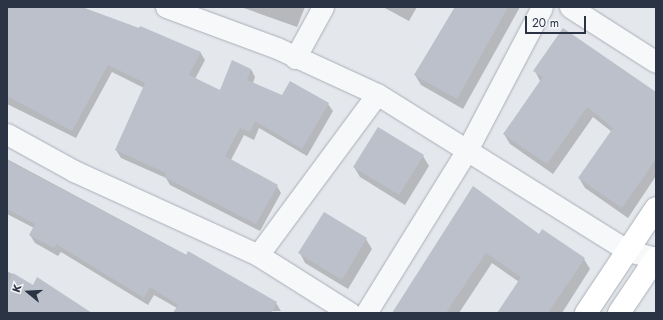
<!DOCTYPE html>
<html>
<head>
<meta charset="utf-8">
<style>
	body { margin:0 }
	#map { position:relative; width:663px; height:320px; overflow:hidden; background:#e4e7ec; font-family:Jost,sans-serif }
	div>[style] { position:absolute }
	.shadow>* { inset:0; background:#0003 }
	.building>* { inset:0; background:#bbc0ca }
	.roads { filter:drop-shadow(0 0 1px #a9aeb7) drop-shadow(0 0 1px #a9aeb7) }
	.street>* { height:21px; margin:-10.5px; padding:0 10.5px; transform-origin:10.5px; border-radius:10.5px; background:#f7f8fa }
	.primary>* { height:22px; margin:-11px; padding:0 11px; transform-origin:11px; border-radius:11px; background:#fff }
	span { translate:-50% -50%; white-space:nowrap; text-align:center; line-height:1.15; -webkit-text-stroke:3px #f4f6f9; paint-order:stroke }
	.frame { position:absolute; inset:0; border:8px solid #2b3445; pointer-events:none }
	.north { position:absolute; left:8px; top:272px; width:40px; height:40px; -webkit-text-stroke:3px #f4f6f9; paint-order:stroke; rotate:288deg; font-size:11px; font-weight:700; line-height:16px; text-align:center; color:#2b3445 }
	.north::after { content:''; display:block; margin:auto; width:14px; height:18px; background:#2b3445; clip-path:polygon(50% 0,100% 100%,50% 72%,0 100%) }
	.scale { position:absolute; left:525px; top:16px; width:61px; height:18px; box-sizing:border-box; border:2px solid #2b3445; border-top:0; padding-left:5px; font-size:12px; line-height:14px; white-space:nowrap; color:#2b3445; -webkit-text-stroke:3px #f4f6f9; paint-order:stroke }
</style>
</head>
<body>
<div id="map">
	<div class="shadow">
		<i style="clip-path:polygon(7px 7px,80px 7px,200px 52px,205px 60px,195px 79px,220px 92px,251px 69px,255px 77px,253px 83px,282px 96px,328px 104px,333px 111px,307px 156px,259px 128px,254px 140px,244px 135px,231px 160px,277px 186px,281px 193px,260px 231px,170px 185px,166px 178px,121px 158px,116px 150px,144px 88px,112px 72px,76px 138px,7px 104px)"></i>
		<i style="clip-path:polygon(241px 7px,305px 7px,297px 27px)"></i>
		<i style="clip-path:polygon(383px 7px,417px 7px,409px 21px)"></i>
		<i style="clip-path:polygon(455px 7px,520px 7px,463px 109px,421px 85px,415px 75px)"></i>
		<i style="clip-path:polygon(535px 71px,656px 93px,656px 176px,628px 218px,585px 188px,579px 178px,612px 132px,593px 117px,553px 174px,510px 144px,504px 134px,540px 81px)"></i>
		<i style="clip-path:polygon(423px 156px,429px 166px,405px 205px,360px 177px,354px 167px)"></i>
		<i style="clip-path:polygon(7px 159px,276px 303px,281px 311px,174px 313px,177px 308px,154px 295px,148px 305px,61px 252px,58px 256px,35px 243px,30px 235px,34px 228px,7px 214px)"></i>
		<i style="clip-path:polygon(473px 188px,540px 235px,584px 259px,590px 269px,562px 313px,498px 313px,519px 282px,492px 263px,459px 313px,393px 313px)"></i>
		<i style="clip-path:polygon(325px 213px,366px 239px,372px 249px,348px 289px,305px 263px,300px 253px)"></i>
		<i style="clip-path:polygon(7px 267px,7px 271px,33px 286px,90px 313px,7px 313px)"></i>
	</div>
	<div class="building">
		<i style="clip-path:polygon(7px 7px,82px 7px,139px 28px,140px 26px,201px 52px,189px 75px,220px 90px,232px 60px,251px 69px,247px 80px,282px 95px,290px 81px,329px 103px,302px 149px,255px 121px,250px 132px,240px 128px,225px 156px,278px 185px,256px 224px,164px 177px,166px 173px,115px 150px,145px 83px,108px 65px,72px 131px,7px 96px)"></i>
		<i style="clip-path:polygon(455px 7px,508px 7px,457px 99px,414px 75px)"></i>
		<i style="clip-path:polygon(563px 28px,656px 92px,656px 159px,622px 208px,578px 178px,613px 128px,587px 107px,547px 164px,503px 134px,543px 77px,533px 71px)"></i>
		<i style="clip-path:polygon(378px 127px,424px 155px,399px 195px,353px 167px)"></i>
		<i style="clip-path:polygon(7px 160px,186px 255px,188px 251px,277px 302px,271px 313px,173px 313px,178px 305px,150px 287px,144px 298px,56px 244px,54px 248px,29px 235px,35px 224px,7px 209px)"></i>
		<i style="clip-path:polygon(473px 186px,539px 234px,542px 229px,585px 258px,548px 313px,497px 313px,521px 277px,486px 253px,446px 313px,392px 313px)"></i>
		<i style="clip-path:polygon(324px 212px,367px 238px,342px 280px,298px 253px)"></i>
		<i style="clip-path:polygon(13px 273px,33px 285px,37px 277px,92px 313px,7px 313px,7px 284px)"></i>
	</div>
	<div class="roads">
		<div class="street">
			<i style="left:166px;top:7px;width:118px;rotate:20.3deg"></i>
			<i style="left:277px;top:48px;width:110px;rotate:24.7deg"></i>
			<i style="left:377px;top:94px;width:296px;rotate:32deg"></i>
			<i style="left:628px;top:251px;width:29px;rotate:14deg"></i>
			<i style="left:570px;top:7px;width:102px;rotate:32.6deg"></i>
			<i style="left:295px;top:58px;width:58px;rotate:-61.2deg"></i>
			<i style="left:7px;top:134px;width:77px;rotate:28.9deg"></i>
			<i style="left:74px;top:171px;width:202px;rotate:24.5deg"></i>
			<i style="left:258px;top:255px;width:109px;rotate:32.2deg"></i>
			<i style="left:258px;top:255px;width:200px;rotate:-53.5deg"></i>
			<i style="left:366px;top:313px;width:192px;rotate:-58.2deg"></i>
			<i style="left:467px;top:150px;width:161px;rotate:-62.3deg"></i>
		</div>
		<div class="primary">
			<i style="left:586px;top:313px;width:126px;rotate:-56.3deg"></i>
			<i style="left:619px;top:313px;width:66px;rotate:-56.1deg"></i>
		</div>
	</div>
	<div class="frame"></div>
	<div class="north">K</div>
	<div class="scale">20 m</div>
</div>
</body>
</html>
